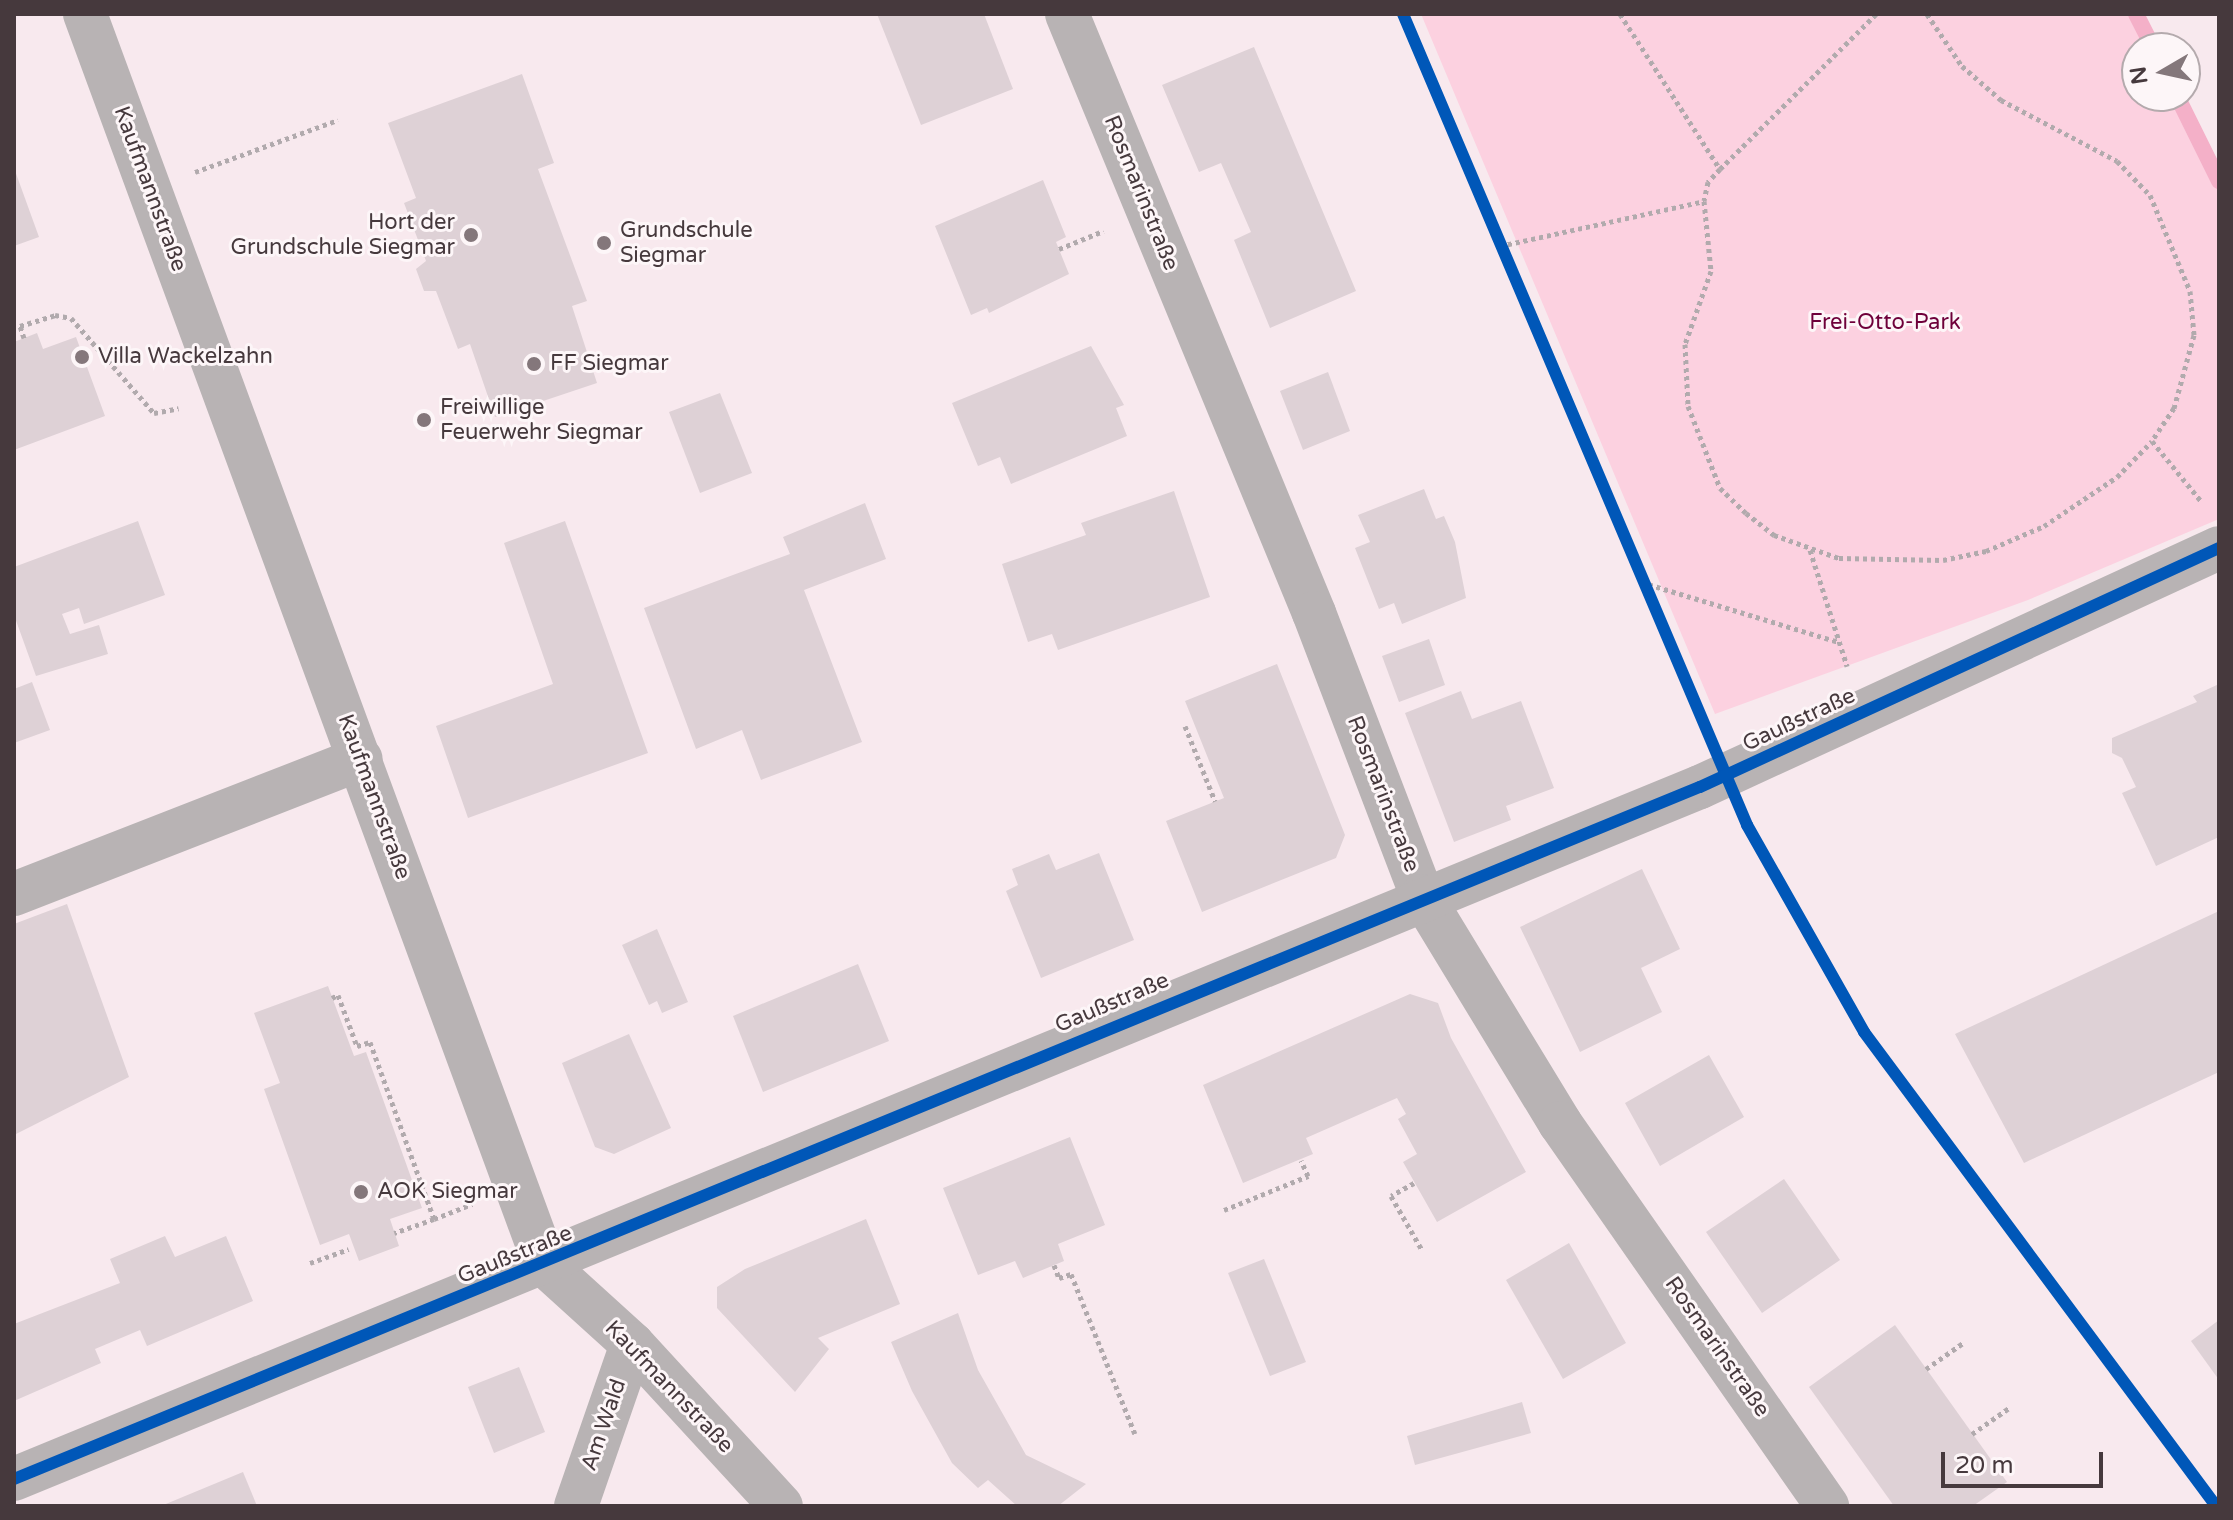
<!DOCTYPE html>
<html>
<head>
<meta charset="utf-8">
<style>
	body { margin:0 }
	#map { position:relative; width:2233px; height:1520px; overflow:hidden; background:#f8e9ee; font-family:"Varela Round",sans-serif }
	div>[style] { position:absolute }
	.green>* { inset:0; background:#fcd1e0 }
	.stream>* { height:16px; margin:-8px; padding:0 8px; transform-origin:8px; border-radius:8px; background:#f4b0c8 }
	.building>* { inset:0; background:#ded1d6 }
	.path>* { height:5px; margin-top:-2.5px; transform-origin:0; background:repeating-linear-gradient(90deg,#b1aaad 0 4px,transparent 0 8px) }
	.minor>* { height:44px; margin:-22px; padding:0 22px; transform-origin:22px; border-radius:22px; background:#b8b3b4 }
	.cycleway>* { height:12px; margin:-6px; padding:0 6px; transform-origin:6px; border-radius:6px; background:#0057b8 }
	.dots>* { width:22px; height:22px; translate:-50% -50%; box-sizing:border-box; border:4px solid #fdf6f8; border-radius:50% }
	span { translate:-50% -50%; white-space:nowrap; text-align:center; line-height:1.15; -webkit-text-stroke:6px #fdf6f8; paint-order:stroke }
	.street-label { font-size:22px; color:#46393d }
	.poi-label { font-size:22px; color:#46393d }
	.right { translate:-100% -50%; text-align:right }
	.left { translate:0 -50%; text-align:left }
	.park-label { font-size:22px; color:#6e003a }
	.frame { position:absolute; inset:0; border:16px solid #46393d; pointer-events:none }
	.north { position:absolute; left:2121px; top:32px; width:80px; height:80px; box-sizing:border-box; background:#fdf6f8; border:2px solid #b4aaad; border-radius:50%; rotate:261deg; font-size:22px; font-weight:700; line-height:32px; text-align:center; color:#46393d }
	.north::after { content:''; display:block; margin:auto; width:28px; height:36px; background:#84777b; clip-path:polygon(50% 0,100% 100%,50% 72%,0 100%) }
	.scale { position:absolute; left:1941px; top:1452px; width:162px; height:36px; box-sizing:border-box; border:4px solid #46393d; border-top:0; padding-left:10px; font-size:24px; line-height:28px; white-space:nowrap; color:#46393d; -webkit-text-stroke:6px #fdf6f8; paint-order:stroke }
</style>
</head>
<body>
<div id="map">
	<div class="green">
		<i style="clip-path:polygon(1421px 14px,2144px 14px,2161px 48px,2137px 48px,2137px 96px,2185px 96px,2219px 165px,2219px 519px,2028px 600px,1715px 714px)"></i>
	</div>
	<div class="stream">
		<i style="left:2136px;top:14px;width:38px;rotate:63deg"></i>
		<i style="left:2177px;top:96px;width:95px;rotate:63.7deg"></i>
	</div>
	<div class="building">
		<i style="clip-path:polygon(877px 14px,984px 14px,1013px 89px,921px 125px)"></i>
		<i style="clip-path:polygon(1254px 47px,1356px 291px,1270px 328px,1234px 240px,1251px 232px,1221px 163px,1199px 172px,1162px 85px)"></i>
		<i style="clip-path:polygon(522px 74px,554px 163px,538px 169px,587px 301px,572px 306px,597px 383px,495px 417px,470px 344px,458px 349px,436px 291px,424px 291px,416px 269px,426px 261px,404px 203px,416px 198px,388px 123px)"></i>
		<i style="clip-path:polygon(14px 168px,39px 237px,14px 246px)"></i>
		<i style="clip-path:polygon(1043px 180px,1066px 237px,1056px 242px,1069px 274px,989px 313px,987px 308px,971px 315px,935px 226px)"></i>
		<i style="clip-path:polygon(37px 333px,43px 349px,76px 337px,105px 416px,14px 450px,14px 342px)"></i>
		<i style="clip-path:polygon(1091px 346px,1124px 405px,1116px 408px,1127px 436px,1011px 484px,1000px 457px,978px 466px,952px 403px)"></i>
		<i style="clip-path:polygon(1328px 372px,1350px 431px,1303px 450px,1280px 391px)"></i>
		<i style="clip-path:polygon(720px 393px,752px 473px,700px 493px,669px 412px)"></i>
		<i style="clip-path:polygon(1424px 489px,1436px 519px,1444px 516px,1455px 542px,1466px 598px,1402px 624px,1394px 603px,1379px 609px,1355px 548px,1370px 542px,1358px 515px)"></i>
		<i style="clip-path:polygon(1174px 491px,1210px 597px,1058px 650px,1052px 634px,1028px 642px,1002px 564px,1086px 535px,1081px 523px)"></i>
		<i style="clip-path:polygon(865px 503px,886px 559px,804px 590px,862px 742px,761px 780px,742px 730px,696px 749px,644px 608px,790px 554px,783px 537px)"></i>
		<i style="clip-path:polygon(138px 521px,165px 595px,84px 624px,79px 608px,62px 614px,70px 634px,99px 625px,108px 654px,36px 676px,14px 615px,14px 567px)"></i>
		<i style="clip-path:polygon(565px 521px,648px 753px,468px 818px,436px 726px,553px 684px,504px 543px)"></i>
		<i style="clip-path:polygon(1429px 639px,1445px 685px,1399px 702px,1382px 656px)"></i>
		<i style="clip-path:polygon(1277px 664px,1345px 835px,1336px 858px,1202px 912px,1166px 821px,1224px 798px,1185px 701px)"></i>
		<i style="clip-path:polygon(32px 682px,50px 730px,14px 743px,14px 689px)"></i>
		<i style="clip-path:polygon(2219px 684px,2219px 837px,2156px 866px,2122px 793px,2136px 787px,2122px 758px,2112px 753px,2112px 738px,2197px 702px,2193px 696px)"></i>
		<i style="clip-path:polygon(1461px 691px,1472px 719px,1521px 701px,1554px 788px,1506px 806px,1511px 820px,1454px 842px,1405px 713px)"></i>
		<i style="clip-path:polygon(1099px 853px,1134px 940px,1041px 978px,1006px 891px,1018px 885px,1012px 869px,1049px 854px,1056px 870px)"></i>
		<i style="clip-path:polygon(1642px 869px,1680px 949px,1641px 968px,1662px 1012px,1580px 1052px,1520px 927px)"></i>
		<i style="clip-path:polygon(67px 904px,129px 1077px,14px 1135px,14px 924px)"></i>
		<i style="clip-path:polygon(2219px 911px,2219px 1072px,2024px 1163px,1955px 1034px)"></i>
		<i style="clip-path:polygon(657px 929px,688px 1002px,662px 1013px,657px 1001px,649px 1005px,622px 945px)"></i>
		<i style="clip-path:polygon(858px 964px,889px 1041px,763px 1092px,733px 1016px)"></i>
		<i style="clip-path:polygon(328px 986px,354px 1056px,366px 1052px,422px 1208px,390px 1219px,399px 1246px,359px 1261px,349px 1234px,320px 1245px,264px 1089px,280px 1083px,254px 1013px)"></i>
		<i style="clip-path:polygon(1410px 994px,1438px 1003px,1451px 1038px,1526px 1172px,1437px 1222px,1403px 1162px,1417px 1154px,1398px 1119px,1406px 1114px,1397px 1098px,1306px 1138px,1313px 1154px,1243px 1183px,1203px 1085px)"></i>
		<i style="clip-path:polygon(629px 1034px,671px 1128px,614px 1154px,595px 1147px,562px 1063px)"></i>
		<i style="clip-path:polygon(1709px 1055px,1744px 1117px,1660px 1166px,1625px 1103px)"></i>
		<i style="clip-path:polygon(1070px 1137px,1105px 1225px,1058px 1244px,1064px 1261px,1023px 1278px,1015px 1261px,978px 1275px,943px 1188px)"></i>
		<i style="clip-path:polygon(1784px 1179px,1840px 1260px,1762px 1313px,1706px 1232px)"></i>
		<i style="clip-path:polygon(866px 1219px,900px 1304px,818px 1338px,829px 1349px,795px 1392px,717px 1308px,717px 1287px,745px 1269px)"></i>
		<i style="clip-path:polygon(165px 1236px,175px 1257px,226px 1236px,253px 1301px,147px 1346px,140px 1330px,95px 1349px,101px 1363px,14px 1401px,14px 1324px,120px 1283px,110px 1259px)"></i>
		<i style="clip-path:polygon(1569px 1243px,1626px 1343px,1563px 1379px,1506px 1280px)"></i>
		<i style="clip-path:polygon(1264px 1259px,1306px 1362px,1270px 1376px,1228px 1273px)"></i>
		<i style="clip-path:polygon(958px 1313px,978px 1370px,1026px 1455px,1086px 1484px,1058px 1506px,1017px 1506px,988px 1480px,978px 1488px,952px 1463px,912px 1391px,891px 1342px)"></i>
		<i style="clip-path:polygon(2219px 1320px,2219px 1380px,2191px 1341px)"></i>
		<i style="clip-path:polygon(1895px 1325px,2007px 1482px,1973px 1506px,1894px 1506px,1809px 1387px)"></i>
		<i style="clip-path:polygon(519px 1367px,545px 1432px,494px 1453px,468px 1387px)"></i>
		<i style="clip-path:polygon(1522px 1402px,1531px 1433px,1415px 1465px,1407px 1436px)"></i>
		<i style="clip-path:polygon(243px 1472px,257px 1506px,161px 1506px)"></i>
	</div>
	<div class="path">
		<i style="left:1403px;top:14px;width:756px;rotate:67.1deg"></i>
		<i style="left:1620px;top:14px;width:184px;rotate:57.2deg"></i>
		<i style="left:1720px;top:169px;width:18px;rotate:133deg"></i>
		<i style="left:1708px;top:182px;width:19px;rotate:102deg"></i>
		<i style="left:1704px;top:201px;width:70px;rotate:84.3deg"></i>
		<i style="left:1711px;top:271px;width:77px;rotate:109.6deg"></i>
		<i style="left:1685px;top:344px;width:62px;rotate:87.2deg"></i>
		<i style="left:1688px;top:406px;width:88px;rotate:68.7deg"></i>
		<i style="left:1720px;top:488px;width:36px;rotate:44deg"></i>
		<i style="left:1746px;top:513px;width:36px;rotate:38deg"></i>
		<i style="left:1774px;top:535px;width:69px;rotate:19.5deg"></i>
		<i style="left:1839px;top:558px;width:104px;rotate:1.1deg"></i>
		<i style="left:1943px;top:560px;width:44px;rotate:-11.8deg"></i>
		<i style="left:1986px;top:551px;width:63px;rotate:-23.3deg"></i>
		<i style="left:2044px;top:526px;width:88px;rotate:-33.9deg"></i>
		<i style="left:2117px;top:477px;width:50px;rotate:-45.8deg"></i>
		<i style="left:1927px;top:14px;width:63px;rotate:56.1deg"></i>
		<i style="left:1962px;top:66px;width:52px;rotate:41.1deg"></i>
		<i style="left:2001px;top:100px;width:131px;rotate:27.7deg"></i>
		<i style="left:2117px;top:161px;width:47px;rotate:45.9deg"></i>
		<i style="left:2150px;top:195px;width:104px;rotate:67.4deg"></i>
		<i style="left:2190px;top:291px;width:44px;rotate:84.8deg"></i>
		<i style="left:2194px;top:335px;width:76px;rotate:105.3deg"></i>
		<i style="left:2174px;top:408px;width:40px;rotate:124deg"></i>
		<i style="left:2152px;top:441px;width:77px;rotate:50.8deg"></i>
		<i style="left:1720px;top:169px;width:220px;rotate:-44.8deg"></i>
		<i style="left:195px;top:172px;width:152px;rotate:-20deg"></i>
		<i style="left:1500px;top:246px;width:209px;rotate:-12.4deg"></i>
		<i style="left:1059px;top:249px;width:48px;rotate:-22.2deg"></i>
		<i style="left:24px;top:338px;width:13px;rotate:-108deg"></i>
		<i style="left:20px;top:326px;width:37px;rotate:-17deg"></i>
		<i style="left:55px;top:315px;width:16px;rotate:11deg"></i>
		<i style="left:71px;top:318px;width:126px;rotate:48.9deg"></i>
		<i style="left:154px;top:413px;width:25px;rotate:-11deg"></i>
		<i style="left:1810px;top:550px;width:122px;rotate:72.3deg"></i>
		<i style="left:1641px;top:582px;width:207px;rotate:16.9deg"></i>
		<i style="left:1185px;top:726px;width:81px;rotate:68.2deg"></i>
		<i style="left:332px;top:998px;width:7px;rotate:-27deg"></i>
		<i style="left:338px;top:995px;width:54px;rotate:69.6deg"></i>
		<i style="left:357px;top:1046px;width:14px;rotate:-17deg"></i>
		<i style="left:370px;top:1042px;width:188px;rotate:70.1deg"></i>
		<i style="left:434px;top:1219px;width:42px;rotate:160.7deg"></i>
		<i style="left:1414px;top:1183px;width:26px;rotate:151deg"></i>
		<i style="left:1391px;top:1196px;width:62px;rotate:60.1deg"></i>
		<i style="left:1224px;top:1210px;width:91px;rotate:-22deg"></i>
		<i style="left:1308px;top:1176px;width:17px;rotate:-114deg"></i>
		<i style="left:434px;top:1219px;width:41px;rotate:-21.5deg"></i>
		<i style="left:310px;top:1263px;width:41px;rotate:-19.7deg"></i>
		<i style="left:1054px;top:1265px;width:14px;rotate:69deg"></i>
		<i style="left:1059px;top:1278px;width:13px;rotate:-18deg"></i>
		<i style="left:1071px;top:1274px;width:172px;rotate:68.2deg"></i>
		<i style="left:1926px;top:1369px;width:45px;rotate:-35.1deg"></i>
		<i style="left:1972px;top:1434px;width:45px;rotate:-35.1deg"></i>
	</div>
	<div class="minor">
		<i style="left:85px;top:14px;width:1333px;rotate:69.81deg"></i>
		<i style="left:545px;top:1265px;width:118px;rotate:42.2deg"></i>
		<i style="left:632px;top:1344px;width:220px;rotate:47.4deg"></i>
		<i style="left:1067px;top:14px;width:648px;rotate:67.59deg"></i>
		<i style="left:1314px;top:613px;width:303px;rotate:69.1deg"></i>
		<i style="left:1422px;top:896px;width:266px;rotate:58.7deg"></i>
		<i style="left:1560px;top:1123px;width:467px;rotate:55.1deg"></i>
		<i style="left:14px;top:894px;width:372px;rotate:-21.3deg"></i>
		<i style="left:14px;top:1479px;width:1822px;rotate:-22.32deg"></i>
		<i style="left:1700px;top:787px;width:571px;rotate:-24.73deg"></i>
		<i style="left:576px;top:1506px;width:171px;rotate:-70.9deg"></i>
	</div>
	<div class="cycleway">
		<i style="left:1403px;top:14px;width:881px;rotate:67.01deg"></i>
		<i style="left:1747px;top:825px;width:238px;rotate:60.5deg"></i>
		<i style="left:1864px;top:1032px;width:590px;rotate:53.4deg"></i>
		<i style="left:14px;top:1479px;width:1822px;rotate:-22.32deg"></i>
		<i style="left:1700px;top:787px;width:571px;rotate:-24.73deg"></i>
	</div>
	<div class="dots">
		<i style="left:471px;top:235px;background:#84777b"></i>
		<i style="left:604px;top:243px;background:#84777b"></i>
		<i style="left:82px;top:357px;background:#84777b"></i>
		<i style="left:534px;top:364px;background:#84777b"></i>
		<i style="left:424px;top:420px;background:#84777b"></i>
		<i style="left:361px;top:1192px;background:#84777b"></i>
	</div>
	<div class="street-label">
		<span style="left:150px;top:189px;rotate:70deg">Kaufmannstraße</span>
		<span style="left:1141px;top:193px;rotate:68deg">Rosmarinstraße</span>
		<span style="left:1799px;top:720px;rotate:-25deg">Gaußstraße</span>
		<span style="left:1383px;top:794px;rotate:69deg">Rosmarinstraße</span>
		<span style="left:374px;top:797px;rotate:70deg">Kaufmannstraße</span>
		<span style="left:1112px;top:1003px;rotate:-23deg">Gaußstraße</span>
		<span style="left:515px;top:1255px;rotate:-22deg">Gaußstraße</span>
		<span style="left:1717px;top:1347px;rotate:55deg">Rosmarinstraße</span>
		<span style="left:669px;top:1387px;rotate:46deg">Kaufmannstraße</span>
		<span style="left:604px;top:1425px;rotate:-71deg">Am Wald</span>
	</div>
	<div class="poi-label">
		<span class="right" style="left:455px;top:235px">Hort der<br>Grundschule Siegmar</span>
		<span class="left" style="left:620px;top:243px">Grundschule<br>Siegmar</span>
		<span class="left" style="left:98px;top:357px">Villa Wackelzahn</span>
		<span class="left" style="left:550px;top:364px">FF Siegmar</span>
		<span class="left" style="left:440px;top:420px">Freiwillige<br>Feuerwehr Siegmar</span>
		<span class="left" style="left:377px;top:1192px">AOK Siegmar</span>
	</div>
	<div class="park-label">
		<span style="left:1885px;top:323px">Frei-Otto-Park</span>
	</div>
	<div class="frame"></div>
	<div class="north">N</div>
	<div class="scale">20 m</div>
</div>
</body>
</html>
